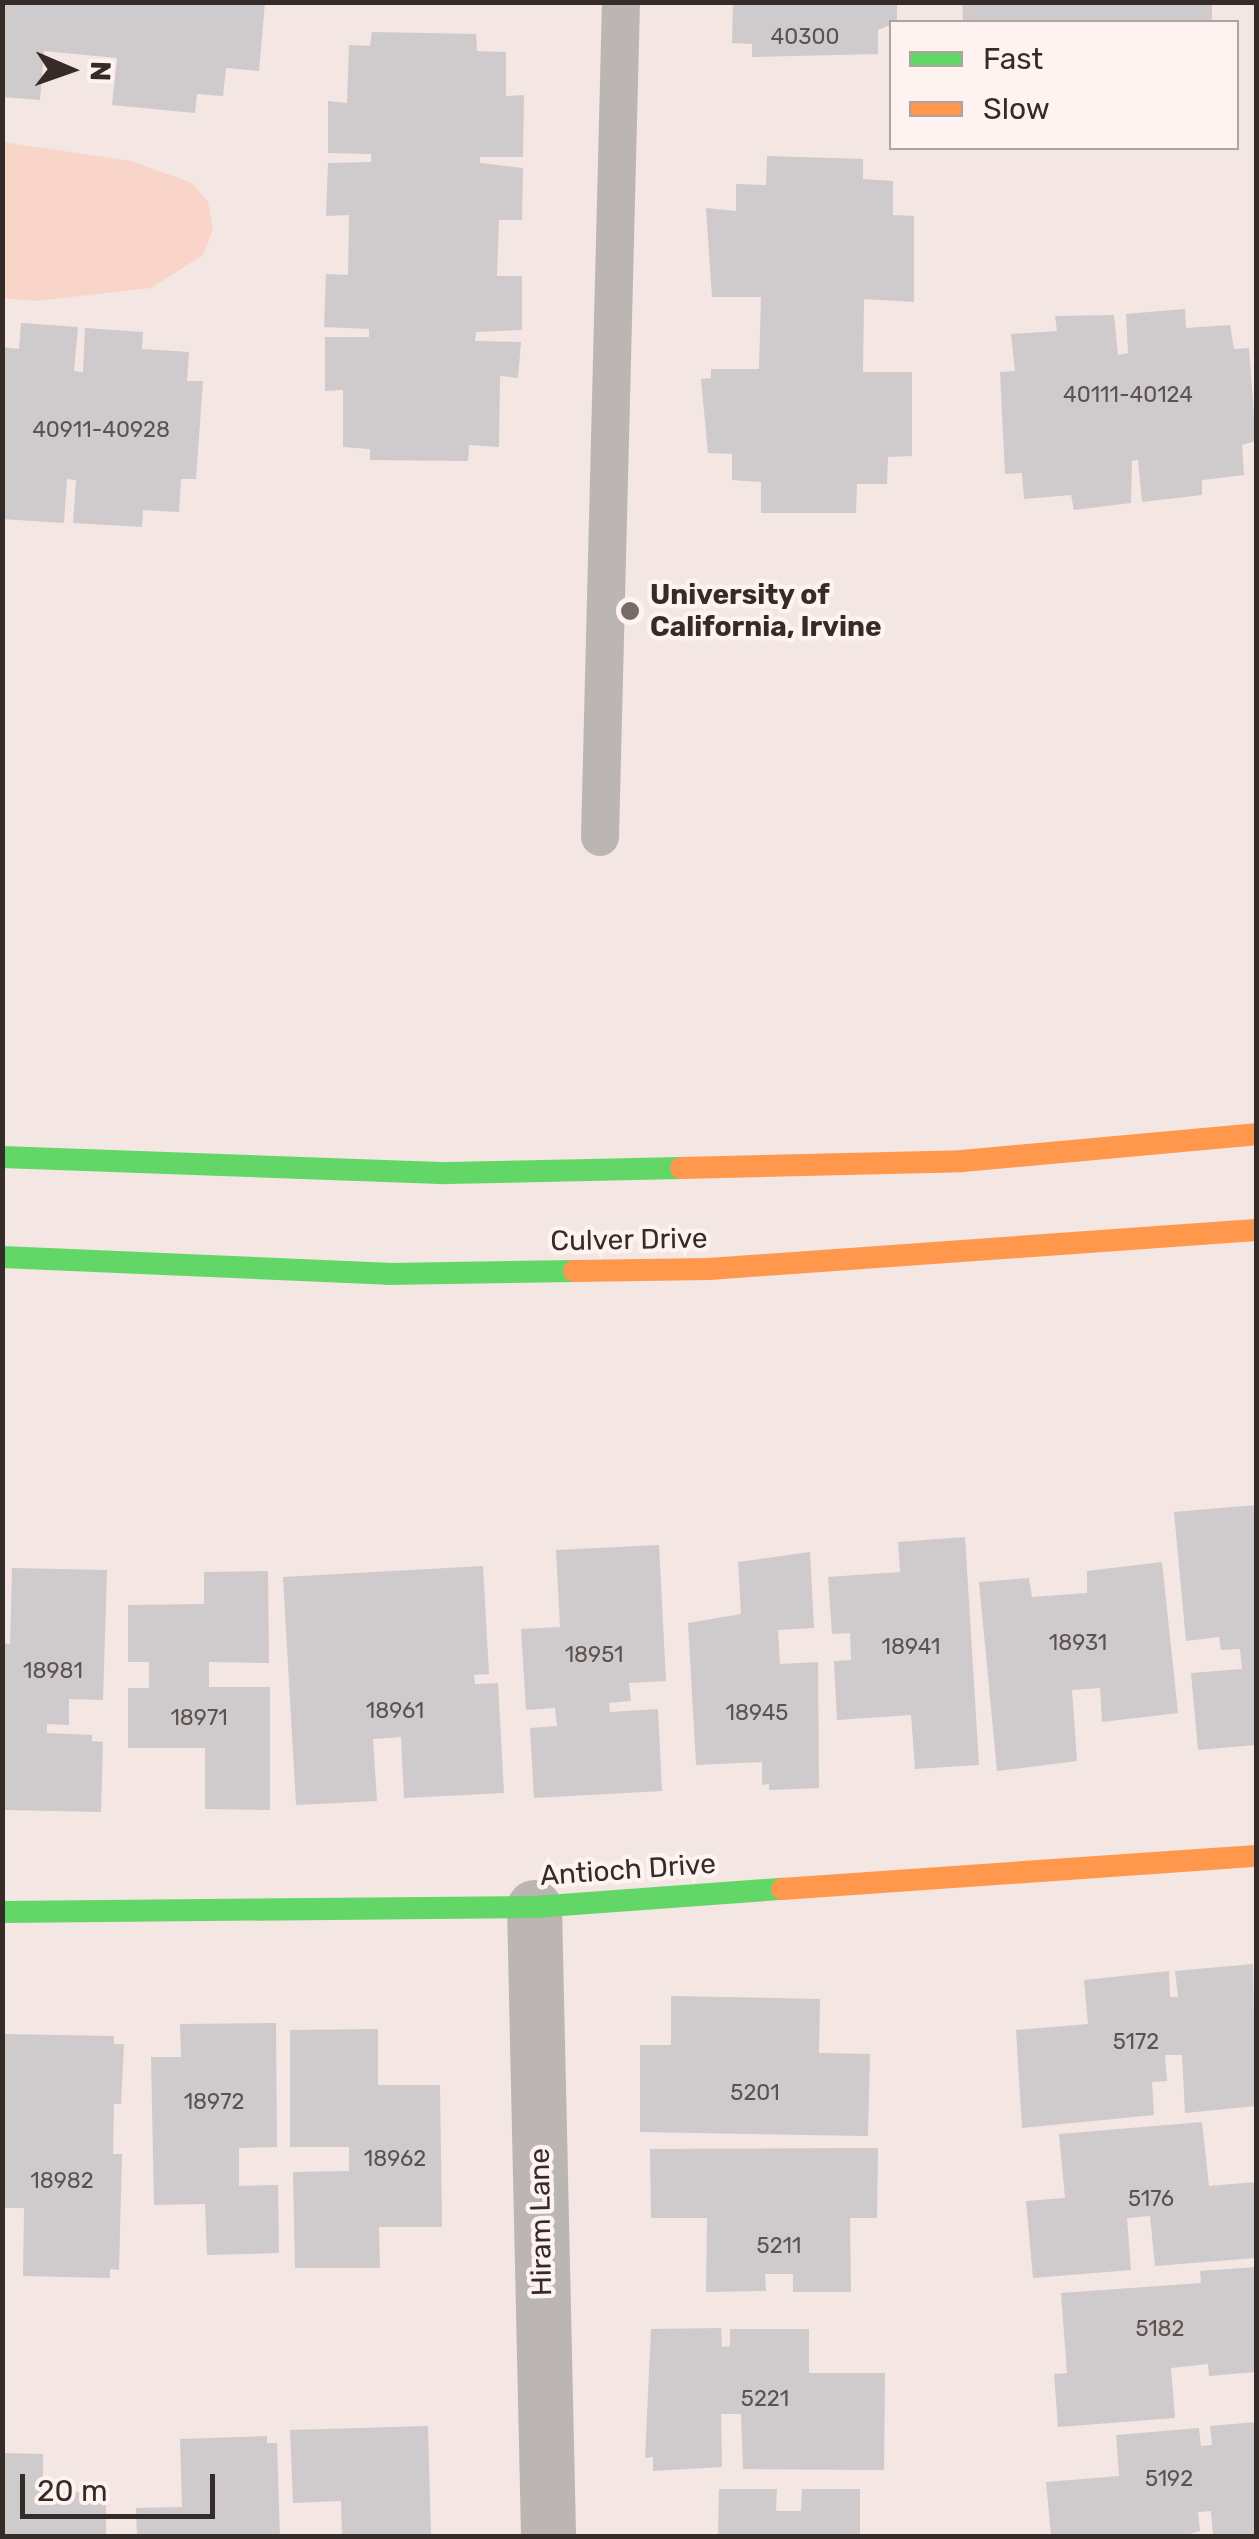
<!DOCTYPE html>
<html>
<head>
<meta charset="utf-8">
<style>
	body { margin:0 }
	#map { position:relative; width:1259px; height:2539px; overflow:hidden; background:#f4e6e2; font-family:Rubik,sans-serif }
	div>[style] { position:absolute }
	.green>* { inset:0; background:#f8d4c9 }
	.building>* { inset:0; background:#cfcacc }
	.lane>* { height:38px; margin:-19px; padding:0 19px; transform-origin:19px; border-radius:19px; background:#bbb6b4 }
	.street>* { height:55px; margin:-27.5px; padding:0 27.5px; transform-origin:27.5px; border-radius:27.5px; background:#bbb6b4 }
	.fast>* { height:22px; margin:-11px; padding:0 11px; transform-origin:11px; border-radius:11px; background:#63d668 }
	.slow>* { height:22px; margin:-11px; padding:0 11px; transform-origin:11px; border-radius:11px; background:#ff974d }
	.dots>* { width:28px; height:28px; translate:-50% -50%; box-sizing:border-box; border:5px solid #fef3f0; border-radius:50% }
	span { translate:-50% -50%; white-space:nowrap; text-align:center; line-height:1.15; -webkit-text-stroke:9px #fef3f0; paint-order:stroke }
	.number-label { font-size:22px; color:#5c5351 }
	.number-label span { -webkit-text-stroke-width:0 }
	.poi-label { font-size:28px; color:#352b28; font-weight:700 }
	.left { translate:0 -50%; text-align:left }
	.street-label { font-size:28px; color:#352b28 }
	.frame { position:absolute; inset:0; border:5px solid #352b28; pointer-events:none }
	.legend { position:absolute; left:889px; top:20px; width:350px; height:130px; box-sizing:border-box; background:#fef3f0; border:2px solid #aea3a0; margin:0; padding:12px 18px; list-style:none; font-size:30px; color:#352b28 }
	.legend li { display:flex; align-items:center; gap:20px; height:50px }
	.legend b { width:50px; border:2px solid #aea3a0 }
	.north { position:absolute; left:20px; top:20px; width:100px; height:100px; -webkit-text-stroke:8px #fef3f0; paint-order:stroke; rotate:92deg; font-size:28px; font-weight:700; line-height:40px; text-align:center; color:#352b28 }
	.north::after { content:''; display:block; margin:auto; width:35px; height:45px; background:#352b28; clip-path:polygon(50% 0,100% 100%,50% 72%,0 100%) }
	.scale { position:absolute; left:20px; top:2474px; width:195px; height:45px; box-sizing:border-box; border:5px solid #352b28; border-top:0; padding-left:12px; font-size:30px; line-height:35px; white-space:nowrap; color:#352b28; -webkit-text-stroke:8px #fef3f0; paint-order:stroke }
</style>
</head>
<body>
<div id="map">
	<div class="green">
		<i style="clip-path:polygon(2px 142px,131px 161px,192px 183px,208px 202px,213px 229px,203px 255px,151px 288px,35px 301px,3px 298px)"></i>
	</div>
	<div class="building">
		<i style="clip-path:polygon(2px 2px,265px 2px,259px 71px,226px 68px,223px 96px,197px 94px,195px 113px,112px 105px,117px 58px,44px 51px,40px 100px,2px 97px)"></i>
		<i style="clip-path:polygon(733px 2px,897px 2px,897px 22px,878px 30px,878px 54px,752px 57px,752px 44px,732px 43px)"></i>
		<i style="clip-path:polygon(962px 2px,1212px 2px,1212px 22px,963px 22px)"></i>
		<i style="clip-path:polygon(372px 32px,476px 34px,477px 51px,506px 52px,506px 96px,524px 95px,523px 157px,480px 157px,480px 163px,523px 168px,522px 220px,499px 220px,497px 276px,522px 276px,522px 330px,476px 332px,475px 341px,521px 342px,518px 378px,500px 376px,499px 447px,469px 445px,468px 461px,370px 460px,370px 449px,343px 447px,343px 390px,325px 391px,325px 337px,369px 337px,369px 329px,324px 327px,326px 274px,348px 275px,349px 215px,326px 216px,328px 163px,371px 162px,371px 154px,328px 153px,328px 101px,347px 103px,349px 45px,370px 46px)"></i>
		<i style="clip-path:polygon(767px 156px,863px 159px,863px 179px,893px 181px,893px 215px,914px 216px,914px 302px,864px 299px,863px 372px,912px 372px,912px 456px,888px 457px,887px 484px,857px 484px,856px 513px,761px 513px,761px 482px,732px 480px,732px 454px,708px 453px,701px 379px,711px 378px,711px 369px,759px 369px,761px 297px,712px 297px,706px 208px,736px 211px,736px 184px,766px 185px)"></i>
		<i style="clip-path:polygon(1185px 309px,1186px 328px,1230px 325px,1234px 349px,1249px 348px,1256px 441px,1242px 445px,1244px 475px,1202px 480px,1202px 495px,1142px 502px,1138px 460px,1132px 461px,1131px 503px,1074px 510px,1071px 495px,1024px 499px,1022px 473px,1005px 474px,1000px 372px,1015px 371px,1011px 334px,1057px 331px,1055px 316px,1114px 315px,1118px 355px,1128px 353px,1126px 314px)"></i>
		<i style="clip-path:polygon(21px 323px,78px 327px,74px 371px,83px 372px,85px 328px,143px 332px,142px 349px,189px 352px,187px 381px,203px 381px,196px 479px,181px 479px,179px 512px,143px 510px,142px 527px,73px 523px,76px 480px,67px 479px,64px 523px,2px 519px,2px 347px,19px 349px)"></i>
		<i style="clip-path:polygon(1256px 1505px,1256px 1745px,1198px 1750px,1191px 1673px,1242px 1669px,1240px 1649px,1221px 1650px,1219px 1637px,1186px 1641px,1174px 1512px)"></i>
		<i style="clip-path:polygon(965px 1537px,979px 1765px,915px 1769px,911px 1715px,837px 1720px,834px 1661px,851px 1660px,850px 1633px,832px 1634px,828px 1577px,900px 1572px,898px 1542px)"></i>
		<i style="clip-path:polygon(659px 1545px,666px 1681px,629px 1683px,631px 1701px,609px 1703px,610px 1712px,658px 1709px,662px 1791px,534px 1798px,530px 1728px,557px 1726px,555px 1708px,526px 1710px,521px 1629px,560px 1627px,556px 1550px)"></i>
		<i style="clip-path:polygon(810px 1552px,814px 1628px,778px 1630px,780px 1664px,818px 1662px,819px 1788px,769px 1790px,769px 1784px,762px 1785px,762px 1762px,696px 1765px,688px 1623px,741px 1614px,738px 1562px)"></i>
		<i style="clip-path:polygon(1162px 1562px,1178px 1713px,1102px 1722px,1100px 1688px,1072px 1690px,1077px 1761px,997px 1771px,979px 1582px,1029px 1578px,1032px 1597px,1087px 1593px,1087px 1571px)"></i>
		<i style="clip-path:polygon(483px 1566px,489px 1674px,474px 1675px,475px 1684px,498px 1683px,504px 1793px,404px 1798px,401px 1737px,373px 1739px,377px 1801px,296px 1805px,283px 1577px)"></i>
		<i style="clip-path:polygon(12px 1568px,107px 1570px,103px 1700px,69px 1699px,69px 1725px,47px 1724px,47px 1733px,92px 1735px,92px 1741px,103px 1742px,101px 1812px,5px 1810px,2px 1802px,2px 1643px,10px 1644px)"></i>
		<i style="clip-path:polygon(268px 1571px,269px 1663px,209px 1662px,209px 1687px,270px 1687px,270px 1810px,205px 1809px,205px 1748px,128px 1748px,128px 1688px,149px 1688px,149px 1662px,128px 1662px,128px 1605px,204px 1604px,204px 1572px)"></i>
		<i style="clip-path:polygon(1253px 1964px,1256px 2106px,1185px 2113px,1182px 2055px,1165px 2055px,1167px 2081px,1152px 2082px,1154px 2115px,1022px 2128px,1016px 2030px,1088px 2024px,1084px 1980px,1169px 1971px,1170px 1997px,1178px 1997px,1175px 1971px)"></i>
		<i style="clip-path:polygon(671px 1996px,820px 1999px,819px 2053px,870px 2054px,868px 2136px,640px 2132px,640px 2045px,671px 2045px)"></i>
		<i style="clip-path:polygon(276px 2023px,277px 2147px,239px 2148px,239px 2186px,278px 2185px,279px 2253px,207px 2255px,205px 2204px,154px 2205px,151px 2057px,181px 2057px,180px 2024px)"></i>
		<i style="clip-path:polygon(378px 2029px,378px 2085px,440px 2085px,442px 2227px,379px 2227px,380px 2268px,295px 2268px,293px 2172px,349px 2171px,349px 2147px,290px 2147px,290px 2030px)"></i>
		<i style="clip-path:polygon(2px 2034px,114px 2036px,114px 2044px,124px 2044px,121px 2104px,114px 2104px,113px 2154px,122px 2154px,119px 2270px,110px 2269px,110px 2278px,23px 2276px,24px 2208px,2px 2208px)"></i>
		<i style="clip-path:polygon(1202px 2122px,1209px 2186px,1256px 2182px,1256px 2258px,1155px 2266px,1150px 2216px,1127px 2218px,1131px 2270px,1033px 2278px,1026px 2201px,1065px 2198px,1059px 2134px)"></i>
		<i style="clip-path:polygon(878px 2148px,877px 2218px,850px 2218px,851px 2292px,793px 2292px,793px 2274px,765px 2274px,766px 2291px,706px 2292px,707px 2218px,651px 2218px,650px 2149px)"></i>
		<i style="clip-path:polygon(1256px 2267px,1256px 2372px,1209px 2376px,1208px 2364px,1171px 2368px,1175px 2418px,1058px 2427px,1054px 2374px,1067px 2373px,1061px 2293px,1201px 2283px,1200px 2271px)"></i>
		<i style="clip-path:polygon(721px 2328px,722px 2347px,730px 2346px,730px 2329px,809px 2329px,809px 2373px,885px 2373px,884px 2470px,743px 2469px,741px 2414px,721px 2414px,722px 2467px,653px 2471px,653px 2457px,645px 2458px,651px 2329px)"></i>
		<i style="clip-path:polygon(1256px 2422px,1256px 2536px,1213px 2536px,1211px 2511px,1198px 2512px,1200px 2531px,1184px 2536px,1051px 2536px,1046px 2482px,1119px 2476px,1116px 2435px,1199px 2428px,1201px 2446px,1212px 2445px,1210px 2426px)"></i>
		<i style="clip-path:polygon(428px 2426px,431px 2536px,342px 2536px,341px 2501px,293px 2503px,290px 2430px)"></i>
		<i style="clip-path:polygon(267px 2436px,267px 2443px,277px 2443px,280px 2536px,137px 2536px,136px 2508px,182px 2507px,180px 2439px)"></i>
		<i style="clip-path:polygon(2px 2453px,43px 2454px,43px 2492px,99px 2492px,99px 2502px,106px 2502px,106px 2536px,2px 2536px)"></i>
		<i style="clip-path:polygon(719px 2489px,777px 2489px,776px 2511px,801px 2511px,802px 2489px,860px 2489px,860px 2536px,718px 2536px)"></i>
	</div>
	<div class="lane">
		<i style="left:600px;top:837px;width:835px;rotate:-88.56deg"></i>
	</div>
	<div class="street">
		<i style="left:534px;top:1907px;width:629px;rotate:88.72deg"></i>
	</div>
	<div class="fast">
		<i style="left:2px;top:1157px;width:445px;rotate:2.1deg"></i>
		<i style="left:447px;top:1173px;width:234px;rotate:-1.2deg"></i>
		<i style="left:2px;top:1257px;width:386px;rotate:2.5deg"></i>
		<i style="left:388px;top:1274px;width:186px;rotate:-0.9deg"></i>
		<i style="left:2px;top:1912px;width:532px;rotate:-0.54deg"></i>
		<i style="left:534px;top:1907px;width:249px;rotate:-4.2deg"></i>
	</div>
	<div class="slow">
		<i style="left:681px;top:1168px;width:281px;rotate:-1.4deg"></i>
		<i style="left:962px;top:1161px;width:295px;rotate:-5.2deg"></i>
		<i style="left:574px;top:1271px;width:135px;rotate:-0.8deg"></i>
		<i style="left:709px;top:1269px;width:548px;rotate:-4.08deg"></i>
		<i style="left:782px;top:1889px;width:475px;rotate:-4deg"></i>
	</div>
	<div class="dots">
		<i style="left:630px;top:611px;background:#786c69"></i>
	</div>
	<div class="number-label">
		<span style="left:805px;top:37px">40300</span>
		<span style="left:1128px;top:395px">40111-40124</span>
		<span style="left:101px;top:430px">40911-40928</span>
		<span style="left:1078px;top:1643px">18931</span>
		<span style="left:911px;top:1647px">18941</span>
		<span style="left:594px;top:1655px">18951</span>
		<span style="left:53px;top:1671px">18981</span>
		<span style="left:395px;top:1711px">18961</span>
		<span style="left:757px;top:1713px">18945</span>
		<span style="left:199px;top:1718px">18971</span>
		<span style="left:1136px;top:2042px">5172</span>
		<span style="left:755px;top:2093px">5201</span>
		<span style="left:214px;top:2102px">18972</span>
		<span style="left:395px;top:2159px">18962</span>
		<span style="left:62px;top:2181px">18982</span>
		<span style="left:1151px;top:2199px">5176</span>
		<span style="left:779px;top:2246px">5211</span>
		<span style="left:1160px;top:2329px">5182</span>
		<span style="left:765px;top:2399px">5221</span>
		<span style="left:1169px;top:2479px">5192</span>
	</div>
	<div class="poi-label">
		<span class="left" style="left:650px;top:611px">University of<br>California, Irvine</span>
	</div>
	<div class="street-label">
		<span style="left:629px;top:1240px;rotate:-1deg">Culver Drive</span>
		<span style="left:628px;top:1870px;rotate:-4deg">Antioch Drive</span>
		<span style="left:541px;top:2222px;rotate:-91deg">Hiram Lane</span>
	</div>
	<div class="frame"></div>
	<ul class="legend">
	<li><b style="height:12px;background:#63d668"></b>Fast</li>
	<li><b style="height:12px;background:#ff974d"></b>Slow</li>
	</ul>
	<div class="north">N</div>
	<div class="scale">20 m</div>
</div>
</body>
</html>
